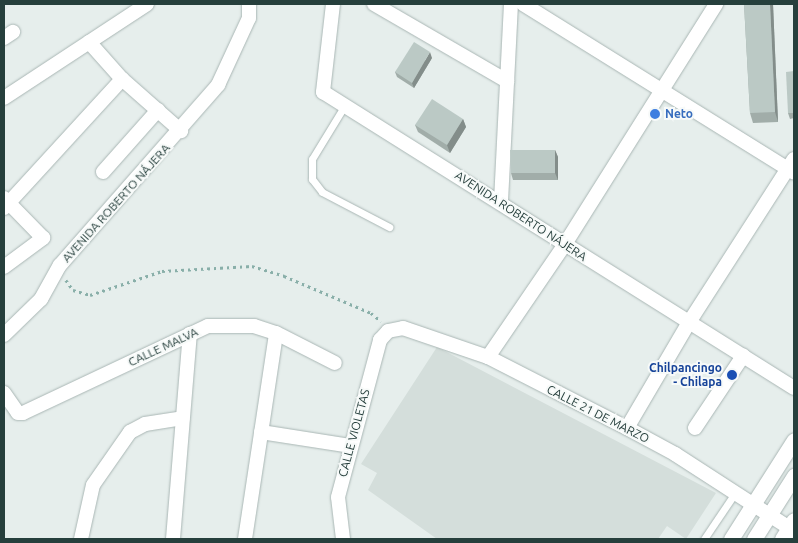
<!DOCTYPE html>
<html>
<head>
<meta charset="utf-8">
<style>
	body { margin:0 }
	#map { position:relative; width:798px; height:543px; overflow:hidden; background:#e6eeec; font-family:Ubuntu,sans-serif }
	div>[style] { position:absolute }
	.built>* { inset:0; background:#d4dedb }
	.path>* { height:2.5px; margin-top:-1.25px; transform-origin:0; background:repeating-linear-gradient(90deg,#89afa9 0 2.5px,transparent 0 6.5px) }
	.roads { filter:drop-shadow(0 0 1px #a9b6b4) drop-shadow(0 0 1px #a9b6b4) }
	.lane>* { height:7px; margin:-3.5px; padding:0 3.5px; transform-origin:3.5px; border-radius:3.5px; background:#fff }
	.street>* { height:14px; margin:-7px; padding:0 7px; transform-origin:7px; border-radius:7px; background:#fff }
	.secondary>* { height:15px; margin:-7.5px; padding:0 7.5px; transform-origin:7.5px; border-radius:7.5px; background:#fff }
	.wall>* { inset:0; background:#a1ada9 }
	.shaded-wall>* { inset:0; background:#838d8a }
	.building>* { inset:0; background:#bbc9c5 }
	.dots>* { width:14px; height:14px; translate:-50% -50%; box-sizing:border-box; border:2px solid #f7faf9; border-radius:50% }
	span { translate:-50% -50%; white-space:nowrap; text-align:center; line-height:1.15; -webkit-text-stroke:4px #f7faf9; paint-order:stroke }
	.shop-label { font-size:12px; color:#366cbe; font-weight:700 }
	.left { translate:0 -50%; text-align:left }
	.street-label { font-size:12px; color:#263f3c }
	.transit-label { font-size:12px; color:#164399; font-weight:700 }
	.right { translate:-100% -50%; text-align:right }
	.frame { position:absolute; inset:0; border:5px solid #263f3c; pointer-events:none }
</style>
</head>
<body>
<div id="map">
	<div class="built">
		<i style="clip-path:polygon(437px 347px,716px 493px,686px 539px,667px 526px,658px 539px,437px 539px,368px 490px,377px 473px,361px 464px)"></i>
	</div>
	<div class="path">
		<i style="left:66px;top:280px;width:12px;rotate:55deg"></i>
		<i style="left:73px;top:290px;width:18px;rotate:16deg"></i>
		<i style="left:90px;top:295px;width:76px;rotate:-18.4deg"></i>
		<i style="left:162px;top:271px;width:90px;rotate:-3.2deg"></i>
		<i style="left:252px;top:266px;width:34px;rotate:17deg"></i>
		<i style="left:284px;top:276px;width:95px;rotate:23deg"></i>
		<i style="left:371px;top:313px;width:13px;rotate:39deg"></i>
	</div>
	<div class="roads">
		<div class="lane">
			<i style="left:345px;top:105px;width:63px;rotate:121.4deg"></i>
			<i style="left:312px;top:159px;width:20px;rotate:90deg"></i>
			<i style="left:312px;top:179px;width:16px;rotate:52deg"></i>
			<i style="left:322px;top:192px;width:76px;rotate:27.6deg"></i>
			<i style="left:704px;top:539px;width:55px;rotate:-56deg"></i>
		</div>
		<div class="street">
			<i style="left:333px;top:4px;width:89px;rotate:96.5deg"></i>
			<i style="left:323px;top:92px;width:556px;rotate:32.15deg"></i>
			<i style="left:374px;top:4px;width:154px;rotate:30.1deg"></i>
			<i style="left:523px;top:4px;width:319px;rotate:31.9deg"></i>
			<i style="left:4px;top:38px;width:11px;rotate:-34deg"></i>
			<i style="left:89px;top:42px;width:50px;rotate:48.3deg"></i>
			<i style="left:122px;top:79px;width:79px;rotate:41.4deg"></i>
			<i style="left:4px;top:98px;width:171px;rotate:-33.3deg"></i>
			<i style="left:103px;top:172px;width:83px;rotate:-48.4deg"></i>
			<i style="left:501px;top:201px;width:197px;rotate:-87.1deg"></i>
			<i style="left:4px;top:208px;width:175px;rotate:-47.5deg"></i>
			<i style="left:4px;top:267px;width:49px;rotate:-36.6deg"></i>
			<i style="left:43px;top:238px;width:56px;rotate:-134.3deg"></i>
			<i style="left:4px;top:335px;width:52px;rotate:-44.2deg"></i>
			<i style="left:41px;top:299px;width:39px;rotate:-61deg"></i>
			<i style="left:60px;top:265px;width:240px;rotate:-48.7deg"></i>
			<i style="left:218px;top:85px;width:74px;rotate:-65.2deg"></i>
			<i style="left:249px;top:18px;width:14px;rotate:-90deg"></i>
			<i style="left:488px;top:357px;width:137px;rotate:-55.7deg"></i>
			<i style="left:565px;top:244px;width:284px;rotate:-57.8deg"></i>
			<i style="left:4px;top:393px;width:24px;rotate:55deg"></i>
			<i style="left:18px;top:413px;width:5px"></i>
			<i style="left:23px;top:413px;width:204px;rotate:-25.2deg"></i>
			<i style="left:208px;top:326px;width:46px"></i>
			<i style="left:254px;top:326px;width:23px;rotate:18deg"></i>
			<i style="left:276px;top:333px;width:66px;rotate:27deg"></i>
			<i style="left:627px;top:428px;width:121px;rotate:-59.6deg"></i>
			<i style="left:688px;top:324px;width:196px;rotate:-57.3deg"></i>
			<i style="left:695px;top:428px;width:87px;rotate:-56.3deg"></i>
			<i style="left:261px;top:432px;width:90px;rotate:8.9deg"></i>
			<i style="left:81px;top:539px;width:55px;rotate:-77.5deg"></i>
			<i style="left:93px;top:485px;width:65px;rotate:-55.1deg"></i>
			<i style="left:130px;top:432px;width:17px;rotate:-28deg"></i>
			<i style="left:145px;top:424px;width:38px;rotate:-9deg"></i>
			<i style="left:173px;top:539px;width:206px;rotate:-85.3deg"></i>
			<i style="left:245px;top:539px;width:208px;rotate:-81.4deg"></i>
			<i style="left:343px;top:539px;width:42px;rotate:-96.8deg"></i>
			<i style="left:338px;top:497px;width:163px;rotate:-75deg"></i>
			<i style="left:380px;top:340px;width:12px;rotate:-48deg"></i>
			<i style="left:388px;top:331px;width:15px;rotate:-11deg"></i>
			<i style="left:403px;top:328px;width:90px;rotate:18.8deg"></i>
			<i style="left:488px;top:357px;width:156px;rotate:27.1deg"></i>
			<i style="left:627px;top:428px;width:55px;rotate:28.4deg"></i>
			<i style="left:675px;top:454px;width:142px;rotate:32.9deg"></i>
		</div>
		<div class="secondary">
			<i style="left:731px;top:539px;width:117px;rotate:-57.5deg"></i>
			<i style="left:754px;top:539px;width:75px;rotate:-57.6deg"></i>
			<i style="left:782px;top:539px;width:22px;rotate:-58deg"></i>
		</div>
	</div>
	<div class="wall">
		<i style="clip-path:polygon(744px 4px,773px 4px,778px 122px,753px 123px,750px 113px)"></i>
		<i style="clip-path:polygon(432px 58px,414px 88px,397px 77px,395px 72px)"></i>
		<i style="clip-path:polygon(794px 71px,794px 118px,790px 119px,788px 113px)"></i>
		<i style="clip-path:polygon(463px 119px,466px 127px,450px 153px,418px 132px,415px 125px)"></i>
		<i style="clip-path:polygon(555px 150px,558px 157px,558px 180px,513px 180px,511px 173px)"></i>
	</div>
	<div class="shaded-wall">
		<i style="clip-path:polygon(770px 4px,773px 4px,778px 122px,775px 112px)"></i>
		<i style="clip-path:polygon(430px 52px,432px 58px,414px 88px,412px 83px)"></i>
		<i style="clip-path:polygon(463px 119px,466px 127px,450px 153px,447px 145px)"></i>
		<i style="clip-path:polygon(555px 150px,558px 157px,558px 180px,555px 173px)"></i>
	</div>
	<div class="building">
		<i style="clip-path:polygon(744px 4px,770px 4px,775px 112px,750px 113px)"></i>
		<i style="clip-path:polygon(414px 42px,430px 52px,412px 83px,395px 72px)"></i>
		<i style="clip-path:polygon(794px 71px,794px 113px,788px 113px,786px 72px)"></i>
		<i style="clip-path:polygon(432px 99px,463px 119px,447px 145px,415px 125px)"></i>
		<i style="clip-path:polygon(510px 150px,555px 150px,555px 173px,511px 173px)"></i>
	</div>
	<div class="dots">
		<i style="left:655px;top:114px;background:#3f7fe0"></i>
		<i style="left:732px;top:375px;background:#1a4fb4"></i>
	</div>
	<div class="shop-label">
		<span class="left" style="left:665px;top:114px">Neto</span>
	</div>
	<div class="street-label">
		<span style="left:116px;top:203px;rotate:-48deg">AVENIDA ROBERTO NÁJERA</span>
		<span style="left:521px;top:216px;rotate:33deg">AVENIDA ROBERTO NÁJERA</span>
		<span style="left:163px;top:347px;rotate:-25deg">CALLE MALVA</span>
		<span style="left:598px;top:414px;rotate:27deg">CALLE 21 DE MARZO</span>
		<span style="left:354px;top:433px;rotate:-75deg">CALLE VIOLETAS</span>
	</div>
	<div class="transit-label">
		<span class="right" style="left:722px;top:375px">Chilpancingo<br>- Chilapa</span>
	</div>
	<div class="frame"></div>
</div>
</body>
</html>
